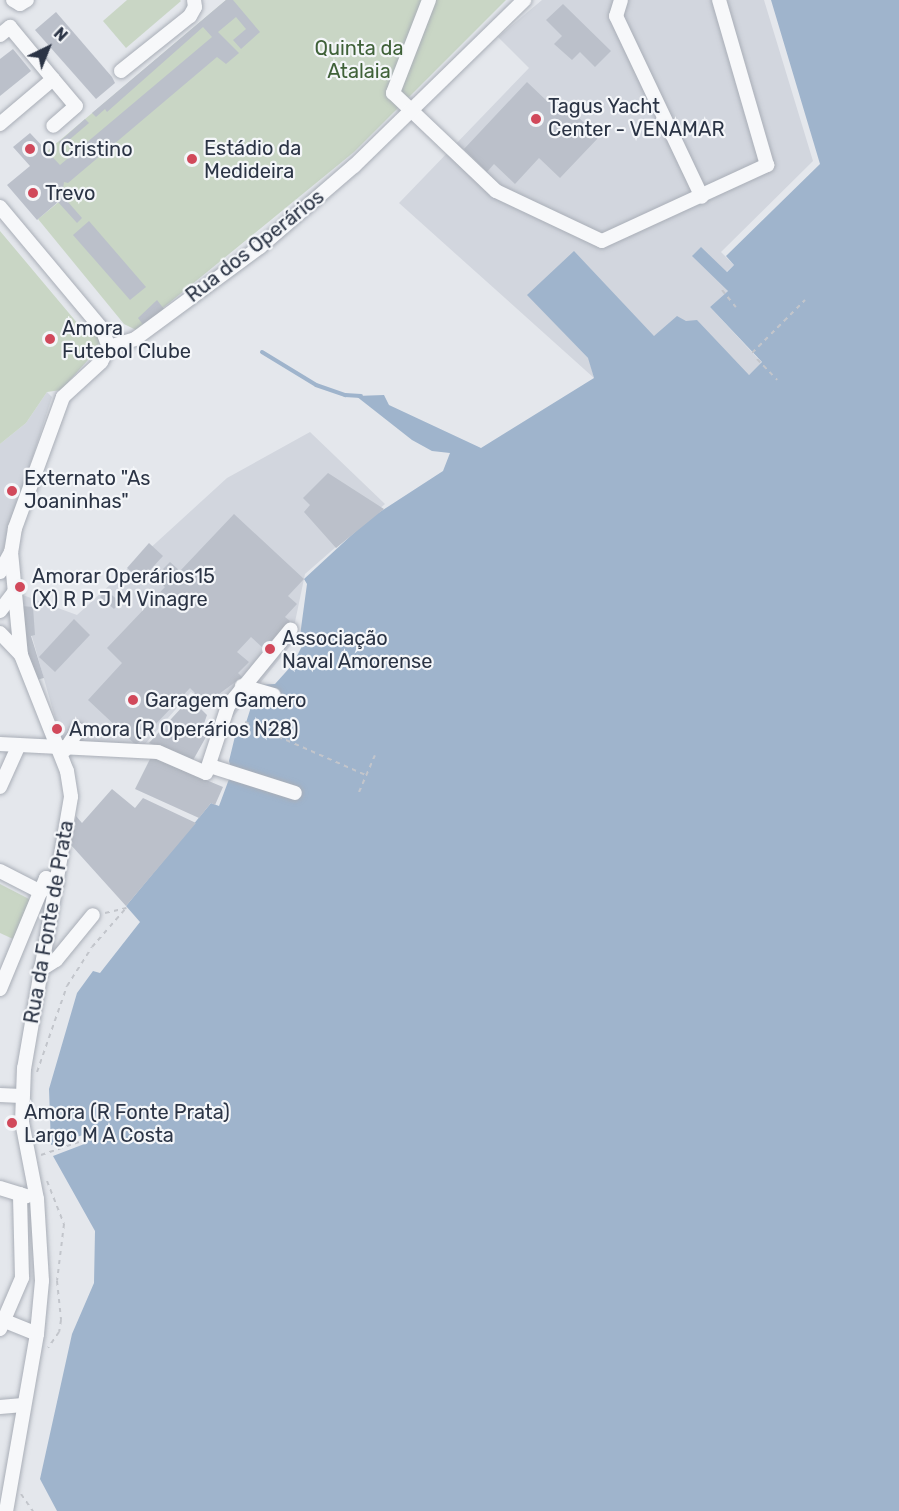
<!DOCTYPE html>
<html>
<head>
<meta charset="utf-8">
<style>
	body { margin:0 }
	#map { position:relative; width:899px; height:1511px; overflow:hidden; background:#e4e7ec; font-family:Rubik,sans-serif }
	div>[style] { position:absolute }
	.built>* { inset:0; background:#d2d6de }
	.green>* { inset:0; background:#c9d6c5 }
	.water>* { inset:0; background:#9fb4cc }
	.stream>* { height:4px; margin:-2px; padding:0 2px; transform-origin:2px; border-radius:2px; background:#9fb4cc }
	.building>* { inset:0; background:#bbc0ca }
	.path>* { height:2px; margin-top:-1px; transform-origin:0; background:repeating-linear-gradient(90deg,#c2c5cb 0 4.5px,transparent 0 9px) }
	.roads { filter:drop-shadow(0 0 2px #a9aeb7) drop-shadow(0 0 2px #a9aeb7) }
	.minor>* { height:14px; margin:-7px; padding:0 7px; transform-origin:7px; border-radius:7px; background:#f7f8fa }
	.dots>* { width:16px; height:16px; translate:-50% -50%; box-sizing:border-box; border:3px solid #f4f6f9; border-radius:50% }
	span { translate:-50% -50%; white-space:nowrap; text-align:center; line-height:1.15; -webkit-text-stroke:4.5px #f4f6f9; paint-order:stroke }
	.park-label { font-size:20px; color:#3f6138 }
	.poi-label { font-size:20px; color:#2b3445 }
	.left { translate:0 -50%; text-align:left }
	.street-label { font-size:20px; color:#2b3445 }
	.north { position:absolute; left:18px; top:18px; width:60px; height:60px; -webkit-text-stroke:4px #f4f6f9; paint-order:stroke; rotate:43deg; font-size:16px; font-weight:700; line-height:24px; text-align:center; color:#2b3445 }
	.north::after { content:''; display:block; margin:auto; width:21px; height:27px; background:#2b3445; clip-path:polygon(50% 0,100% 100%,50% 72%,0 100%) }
</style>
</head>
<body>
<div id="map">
	<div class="built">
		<i style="clip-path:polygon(542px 0,764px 0,813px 161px,721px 252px,734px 265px,726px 272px,701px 248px,728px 291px,710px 307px,762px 363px,749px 375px,654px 336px,528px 295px,589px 359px,594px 378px,399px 203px,529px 68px,498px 37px)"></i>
		<i style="clip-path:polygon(47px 392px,52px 397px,0 559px,0 444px,26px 423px)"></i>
		<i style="clip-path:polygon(310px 432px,385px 504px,305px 574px,290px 646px,233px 717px,191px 692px,145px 744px,63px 746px,20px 594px,77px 615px,227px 478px)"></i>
	</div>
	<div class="green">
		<i style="clip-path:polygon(127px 0,180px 0,181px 1px,126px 48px,103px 21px)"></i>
		<i style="clip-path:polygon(226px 0,506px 0,354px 152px,136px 330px,124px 324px,38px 219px,60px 201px,46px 152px)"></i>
		<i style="clip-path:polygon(0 231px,89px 337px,96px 330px,100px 340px,96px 351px,61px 390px,47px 392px,26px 423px,0 444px)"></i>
		<i style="clip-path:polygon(0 884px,31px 900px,13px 939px,0 933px)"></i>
	</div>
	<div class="water">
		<i style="clip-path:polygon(771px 0,899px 0,899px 1511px,57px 1511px,40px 1479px,72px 1334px,94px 1283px,95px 1231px,53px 1156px,87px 1143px,83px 1135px,51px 1145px,49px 1089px,77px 993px,93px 971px,100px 973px,140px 922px,126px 906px,211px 803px,219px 806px,232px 771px,229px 761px,237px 728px,244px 729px,258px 685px,275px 684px,293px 664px,302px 646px,299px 643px,307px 584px,304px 579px,369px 519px,443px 471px,450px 453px,432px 451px,412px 440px,356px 396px,384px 395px,389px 405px,481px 448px,594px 378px,588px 358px,527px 295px,574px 251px,654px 336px,677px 316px,686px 321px,697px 320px,749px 375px,762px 362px,710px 307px,728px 291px,692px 256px,701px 247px,727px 272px,734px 265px,726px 256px,820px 164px)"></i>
	</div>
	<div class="stream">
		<i style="left:262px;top:352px;width:63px;rotate:31.4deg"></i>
		<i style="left:316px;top:385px;width:31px;rotate:19deg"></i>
		<i style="left:345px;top:395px;width:16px;rotate:4deg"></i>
	</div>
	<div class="building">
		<i style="clip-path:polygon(226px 0,233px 0,260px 32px,241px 49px,233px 40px,246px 29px,236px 17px,218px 32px,239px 53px,226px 64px,217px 57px,68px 183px,64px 182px,62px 195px,82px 218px,77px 223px,58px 202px,37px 220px,7px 185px,30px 166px,13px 147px,30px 133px,60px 165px,212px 37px,203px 27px,107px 112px,105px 109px,96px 117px,92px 113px)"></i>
		<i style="clip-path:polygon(563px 4px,611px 51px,595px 67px,580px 52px,572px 60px,554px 44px,562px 36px,546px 20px)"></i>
		<i style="clip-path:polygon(56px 12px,112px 77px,115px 83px,96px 99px,35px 30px)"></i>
		<i style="clip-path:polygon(13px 49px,31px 71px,0 96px,0 59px)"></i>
		<i style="clip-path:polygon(527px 82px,548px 102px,555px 95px,599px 137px,560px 178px,539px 158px,515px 184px,494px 164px,487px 172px,464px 149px)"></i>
		<i style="clip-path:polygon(85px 119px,89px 123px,62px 146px,59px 142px)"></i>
		<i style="clip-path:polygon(89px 221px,146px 287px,130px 300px,73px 235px)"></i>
		<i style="clip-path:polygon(157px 300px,164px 309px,144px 326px,138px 318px)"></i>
		<i style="clip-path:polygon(328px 473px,384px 509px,336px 548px,304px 512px,310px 505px,303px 498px)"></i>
		<i style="clip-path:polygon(234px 514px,304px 579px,288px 596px,297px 604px,285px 617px,290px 621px,264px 649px,251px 637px,237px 652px,249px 662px,238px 673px,242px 677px,200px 708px,207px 715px,200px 735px,206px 737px,192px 762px,149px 743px,195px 693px,190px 688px,136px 745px,88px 700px,122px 663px,107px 648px,165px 587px,154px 578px,170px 562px,180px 571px)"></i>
		<i style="clip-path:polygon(149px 543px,163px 556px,141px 580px,127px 568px)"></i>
		<i style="clip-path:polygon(106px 590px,120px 602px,114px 609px,100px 597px)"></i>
		<i style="clip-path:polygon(21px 606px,33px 607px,35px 635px,31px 636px,44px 678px,36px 680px,24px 643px)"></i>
		<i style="clip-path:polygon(74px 619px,90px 635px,55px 672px,39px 657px)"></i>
		<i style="clip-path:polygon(151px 757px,223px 787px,215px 805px,211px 803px,199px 818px,135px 789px)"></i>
		<i style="clip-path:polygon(112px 789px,135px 808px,143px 798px,196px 823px,126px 906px,71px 845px,76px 816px,82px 823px)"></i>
	</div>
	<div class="path">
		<i style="left:722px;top:290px;width:22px;rotate:51deg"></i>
		<i style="left:752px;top:353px;width:75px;rotate:-45deg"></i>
		<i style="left:757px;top:359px;width:29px;rotate:46deg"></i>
		<i style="left:245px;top:722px;width:132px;rotate:23.7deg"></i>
		<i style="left:359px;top:792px;width:40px;rotate:-66.6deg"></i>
		<i style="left:105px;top:913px;width:22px;rotate:-13deg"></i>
		<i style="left:37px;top:1072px;width:91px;rotate:-70.8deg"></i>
		<i style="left:67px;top:986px;width:46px;rotate:-57.3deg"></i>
		<i style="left:92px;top:947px;width:52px;rotate:-48.9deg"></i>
		<i style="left:41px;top:1155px;width:40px;rotate:-18.9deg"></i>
		<i style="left:47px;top:1181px;width:46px;rotate:68.4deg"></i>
		<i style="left:64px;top:1224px;width:57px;rotate:97deg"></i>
		<i style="left:57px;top:1281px;width:39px;rotate:84deg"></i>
		<i style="left:61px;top:1320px;width:12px;rotate:99deg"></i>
		<i style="left:59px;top:1332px;width:19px;rotate:125deg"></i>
		<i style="left:21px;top:1494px;width:21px;rotate:55deg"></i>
	</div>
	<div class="roads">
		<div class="minor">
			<i style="left:13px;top:0;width:8px;rotate:30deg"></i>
			<i style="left:20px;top:4px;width:8px;rotate:-30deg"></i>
			<i style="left:429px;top:0;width:100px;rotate:111.2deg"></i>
			<i style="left:393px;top:93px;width:142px;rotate:43.6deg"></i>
			<i style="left:496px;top:191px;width:117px;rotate:25.3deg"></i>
			<i style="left:602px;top:241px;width:182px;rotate:-24.7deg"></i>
			<i style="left:767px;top:165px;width:172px;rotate:-106.2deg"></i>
			<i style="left:621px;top:0;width:17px;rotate:107deg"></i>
			<i style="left:616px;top:16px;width:200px;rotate:64.6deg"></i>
			<i style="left:0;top:35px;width:13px;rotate:-39deg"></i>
			<i style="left:10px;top:27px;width:67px;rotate:50.4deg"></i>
			<i style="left:53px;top:79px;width:70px;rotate:139.7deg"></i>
			<i style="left:121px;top:71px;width:88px;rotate:-38.6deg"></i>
			<i style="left:190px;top:16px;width:10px;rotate:-61deg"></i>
			<i style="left:195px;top:7px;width:7px;rotate:-98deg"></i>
			<i style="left:53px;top:79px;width:35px;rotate:50deg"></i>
			<i style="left:76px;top:106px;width:30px;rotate:139deg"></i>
			<i style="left:0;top:207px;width:159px;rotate:50.1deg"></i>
			<i style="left:102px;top:329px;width:19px;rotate:69deg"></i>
			<i style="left:109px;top:347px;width:17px;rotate:118deg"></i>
			<i style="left:101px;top:362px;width:52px;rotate:137.4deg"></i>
			<i style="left:63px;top:397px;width:140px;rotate:110.1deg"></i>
			<i style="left:15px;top:528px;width:24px;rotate:99deg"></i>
			<i style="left:11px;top:552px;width:103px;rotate:84.5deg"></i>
			<i style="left:21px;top:655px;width:125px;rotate:68.4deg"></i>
			<i style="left:67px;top:771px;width:26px;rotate:81deg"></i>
			<i style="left:71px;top:797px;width:275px;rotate:99.8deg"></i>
			<i style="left:24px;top:1068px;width:54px;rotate:92.1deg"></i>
			<i style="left:22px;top:1122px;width:78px;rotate:79deg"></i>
			<i style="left:37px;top:1199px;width:82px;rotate:86.5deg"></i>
			<i style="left:42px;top:1281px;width:53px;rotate:95.4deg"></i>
			<i style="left:37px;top:1334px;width:180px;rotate:99.9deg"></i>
			<i style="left:109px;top:347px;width:27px;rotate:-17deg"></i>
			<i style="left:135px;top:339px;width:155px;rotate:-36.4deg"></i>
			<i style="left:260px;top:247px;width:124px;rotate:-40.8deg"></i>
			<i style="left:354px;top:166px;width:238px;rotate:-44.3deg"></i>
			<i style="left:0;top:572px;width:23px;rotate:-61deg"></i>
			<i style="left:0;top:611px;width:25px;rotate:-53deg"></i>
			<i style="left:0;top:633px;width:30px;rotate:46deg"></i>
			<i style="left:242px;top:686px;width:33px;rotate:16deg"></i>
			<i style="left:0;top:744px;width:158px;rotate:2.9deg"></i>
			<i style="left:158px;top:752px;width:52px;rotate:23.6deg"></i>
			<i style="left:206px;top:773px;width:71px;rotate:-71.8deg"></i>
			<i style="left:228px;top:706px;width:99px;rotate:-50.7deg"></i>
			<i style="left:65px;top:750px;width:24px;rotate:-57deg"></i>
			<i style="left:210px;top:766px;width:89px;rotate:17.6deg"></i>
			<i style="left:0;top:787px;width:44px;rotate:-65.8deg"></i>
			<i style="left:0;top:871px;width:46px;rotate:27.1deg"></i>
			<i style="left:40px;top:970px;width:19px;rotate:-32deg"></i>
			<i style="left:56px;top:960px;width:58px;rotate:-50.6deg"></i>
			<i style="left:0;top:989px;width:120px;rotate:-67.5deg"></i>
			<i style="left:46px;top:878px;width:12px;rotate:24deg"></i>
			<i style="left:0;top:1095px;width:21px;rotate:3deg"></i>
			<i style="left:0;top:1188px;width:28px;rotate:17deg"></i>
			<i style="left:0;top:1319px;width:40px;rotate:22deg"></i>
			<i style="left:0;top:1329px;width:56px;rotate:-66.7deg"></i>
			<i style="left:22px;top:1278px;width:84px;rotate:-91.4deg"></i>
			<i style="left:0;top:1407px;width:23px;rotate:-5deg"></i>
		</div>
	</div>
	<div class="dots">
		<i style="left:536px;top:119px;background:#d1495b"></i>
		<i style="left:30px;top:149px;background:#d1495b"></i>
		<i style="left:192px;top:159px;background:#d1495b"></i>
		<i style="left:33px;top:193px;background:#d1495b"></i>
		<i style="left:50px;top:339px;background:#d1495b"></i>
		<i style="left:12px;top:491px;background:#d1495b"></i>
		<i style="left:20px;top:587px;background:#d1495b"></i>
		<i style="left:270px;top:649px;background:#d1495b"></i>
		<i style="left:133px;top:700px;background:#d1495b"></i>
		<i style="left:57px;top:729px;background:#d1495b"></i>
		<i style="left:12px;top:1123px;background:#d1495b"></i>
	</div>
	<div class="park-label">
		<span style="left:359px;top:60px">Quinta da<br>Atalaia</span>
	</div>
	<div class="poi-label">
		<span class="left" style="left:548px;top:118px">Tagus Yacht<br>Center - VENAMAR</span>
		<span class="left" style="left:204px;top:160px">Estádio da<br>Medideira</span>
		<span class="left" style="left:42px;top:149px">O Cristino</span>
		<span class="left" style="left:45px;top:193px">Trevo</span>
		<span class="left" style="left:62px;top:340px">Amora<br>Futebol Clube</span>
		<span class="left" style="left:24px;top:490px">Externato "As<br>Joaninhas"</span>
		<span class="left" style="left:32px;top:588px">Amorar Operários15<br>(X) R P J M Vinagre</span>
		<span class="left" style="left:282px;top:650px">Associação<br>Naval Amorense</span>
		<span class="left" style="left:145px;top:700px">Garagem Gamero</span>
		<span class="left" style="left:69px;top:729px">Amora (R Operários N28)</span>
		<span class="left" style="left:24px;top:1124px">Amora (R Fonte Prata)<br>Largo M A Costa</span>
	</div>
	<div class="street-label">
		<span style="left:255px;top:246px;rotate:-38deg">Rua dos Operários</span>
		<span style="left:49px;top:922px;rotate:-80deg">Rua da Fonte de Prata</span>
	</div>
	<div class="north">N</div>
</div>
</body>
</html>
